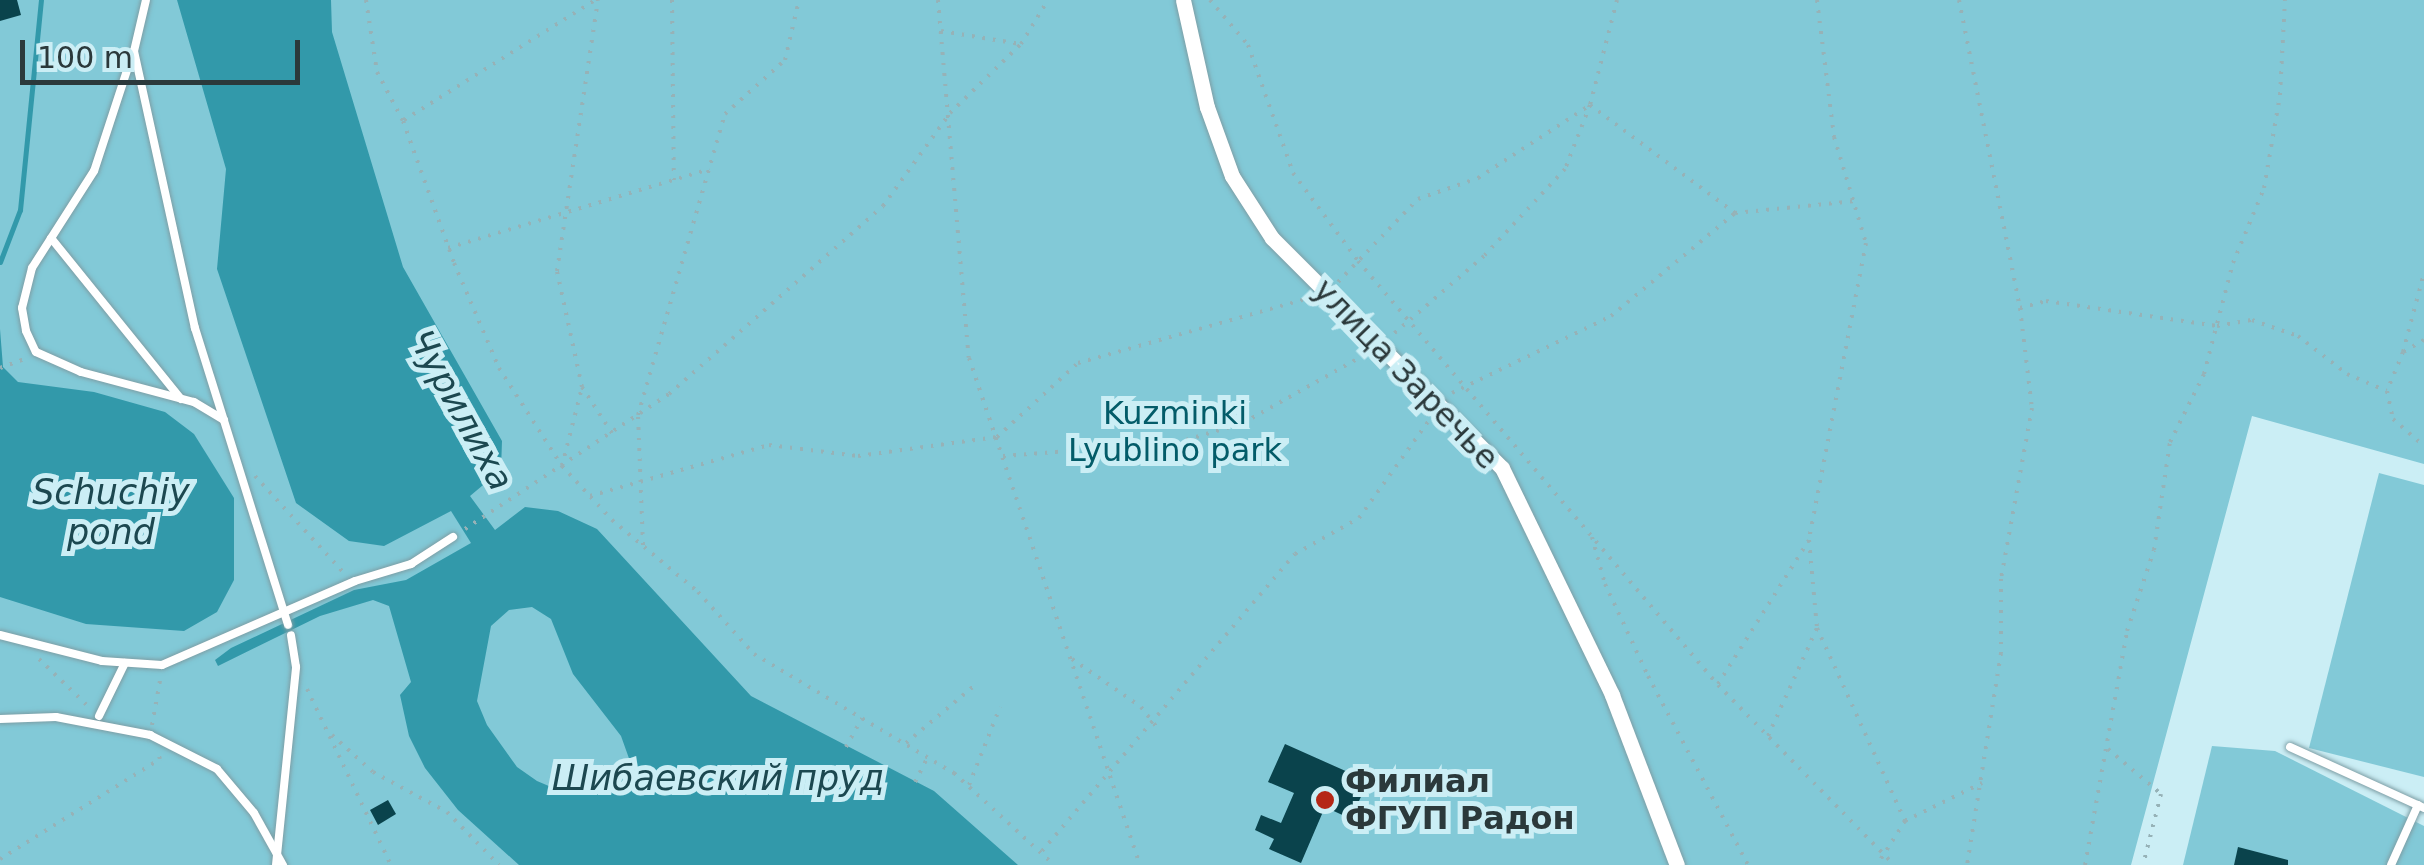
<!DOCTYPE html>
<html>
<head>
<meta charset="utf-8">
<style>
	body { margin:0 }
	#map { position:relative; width:2424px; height:865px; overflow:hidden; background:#cbeef5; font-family:"DejaVu Sans",sans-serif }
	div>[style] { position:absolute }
	.green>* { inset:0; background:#82c9d7 }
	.water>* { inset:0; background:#3299aa }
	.stream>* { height:5px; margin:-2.5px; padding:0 2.5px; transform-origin:2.5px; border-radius:2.5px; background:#3299aa }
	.building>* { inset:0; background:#0a434c }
	.path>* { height:4px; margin-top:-2px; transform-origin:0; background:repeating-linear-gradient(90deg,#96b2b7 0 2.5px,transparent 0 10.5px) }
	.roads { filter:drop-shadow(0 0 2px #7d9ea5) drop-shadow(0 0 2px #7d9ea5) }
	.lane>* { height:8px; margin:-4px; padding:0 4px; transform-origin:4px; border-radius:4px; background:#fff }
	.street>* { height:15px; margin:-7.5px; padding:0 7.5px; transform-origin:7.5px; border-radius:7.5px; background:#fff }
	.dots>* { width:28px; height:28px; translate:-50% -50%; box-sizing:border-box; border:5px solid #cbeef5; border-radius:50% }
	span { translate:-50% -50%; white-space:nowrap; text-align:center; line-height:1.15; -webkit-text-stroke:10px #cbeef5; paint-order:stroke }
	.street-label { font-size:32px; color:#2b393b }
	.park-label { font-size:32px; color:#035c69 }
	.poi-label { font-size:32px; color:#2b393b; font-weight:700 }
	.left { translate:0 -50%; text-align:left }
	.water-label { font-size:35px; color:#1c4850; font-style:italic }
	.scale { position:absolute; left:20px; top:40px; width:280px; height:45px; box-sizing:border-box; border:5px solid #2b393b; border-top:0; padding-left:12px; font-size:30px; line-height:35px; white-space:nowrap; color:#2b393b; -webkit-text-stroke:8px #cbeef5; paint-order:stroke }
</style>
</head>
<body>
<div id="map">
	<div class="green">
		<i style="clip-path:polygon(0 0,2424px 0,2424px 464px,2252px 416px,2131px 865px,0 865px)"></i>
		<i style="clip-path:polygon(2379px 473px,2424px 485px,2424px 777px,2309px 748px)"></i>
		<i style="clip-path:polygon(2212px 746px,2275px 751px,2424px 826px,2424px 865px,2183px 865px)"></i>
	</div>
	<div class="water">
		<i style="clip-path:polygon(evenodd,177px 0,331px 0,332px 32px,403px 267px,502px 441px,501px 470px,470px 496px,495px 530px,525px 507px,558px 511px,597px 529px,751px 696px,934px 791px,1018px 865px,519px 865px,458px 810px,425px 768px,409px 736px,400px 695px,411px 682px,389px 606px,373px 600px,320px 616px,218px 666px,215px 660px,231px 648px,354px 590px,406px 580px,471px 543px,451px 511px,384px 546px,349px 541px,296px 503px,217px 269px,226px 169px,177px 0,532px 607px,551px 619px,573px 674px,621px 736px,631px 764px,612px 789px,570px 795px,537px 781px,517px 767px,487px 725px,477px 701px,491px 626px,509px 610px,532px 607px)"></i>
		<i style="clip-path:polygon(0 329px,3px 367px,18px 382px,94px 392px,165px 412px,194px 434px,234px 498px,234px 580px,217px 612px,184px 631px,86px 624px,0 597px)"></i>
	</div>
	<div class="stream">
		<i style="left:0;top:262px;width:56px;rotate:-69deg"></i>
		<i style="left:20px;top:210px;width:211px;rotate:-84.3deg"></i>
	</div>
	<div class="building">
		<i style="clip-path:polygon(0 0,17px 0,21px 15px,0 21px)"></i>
		<i style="clip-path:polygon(1285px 744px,1368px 781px,1351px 819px,1325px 807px,1301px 863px,1269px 849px,1274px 839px,1255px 830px,1261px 815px,1281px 823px,1294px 793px,1268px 782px)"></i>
		<i style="clip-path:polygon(388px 800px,396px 814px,378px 825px,370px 810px)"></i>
		<i style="clip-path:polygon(2238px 847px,2288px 860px,2288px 865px,2234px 865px)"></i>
	</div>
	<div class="path">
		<i style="left:366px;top:0;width:73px;rotate:81.3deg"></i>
		<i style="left:377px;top:72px;width:55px;rotate:62deg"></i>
		<i style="left:403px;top:121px;width:151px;rotate:70.2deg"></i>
		<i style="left:454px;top:263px;width:114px;rotate:66.8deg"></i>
		<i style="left:499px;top:368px;width:117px;rotate:57.3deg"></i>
		<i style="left:562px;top:466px;width:74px;rotate:47.2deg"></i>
		<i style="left:612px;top:520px;width:112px;rotate:39.9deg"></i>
		<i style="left:698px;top:592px;width:84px;rotate:47.9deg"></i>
		<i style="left:754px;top:654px;width:233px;rotate:30.8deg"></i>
		<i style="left:954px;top:773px;width:136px;rotate:42.6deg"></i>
		<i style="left:672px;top:0;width:180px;rotate:89.4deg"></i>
		<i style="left:938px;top:0;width:359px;rotate:85.1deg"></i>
		<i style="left:969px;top:358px;width:535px;rotate:71.36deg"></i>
		<i style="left:1210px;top:0;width:59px;rotate:49.8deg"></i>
		<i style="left:1248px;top:45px;width:136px;rotate:70.6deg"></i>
		<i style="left:1293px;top:173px;width:109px;rotate:53.5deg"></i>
		<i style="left:1358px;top:261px;width:556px;rotate:49.67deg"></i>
		<i style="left:1718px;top:685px;width:252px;rotate:45.6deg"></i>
		<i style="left:1617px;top:0;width:108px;rotate:104.4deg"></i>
		<i style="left:1590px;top:105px;width:181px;rotate:36.7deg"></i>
		<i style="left:1817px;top:0;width:138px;rotate:82.9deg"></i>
		<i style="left:1834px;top:137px;width:111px;rotate:73.2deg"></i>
		<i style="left:1866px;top:243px;width:302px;rotate:100.9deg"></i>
		<i style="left:1809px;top:540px;width:88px;rotate:84.8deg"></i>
		<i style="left:1817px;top:628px;width:212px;rotate:65.5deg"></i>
		<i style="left:1905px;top:821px;width:52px;rotate:122.5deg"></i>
		<i style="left:1959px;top:0;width:314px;rotate:78.8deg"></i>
		<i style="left:2020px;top:308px;width:101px;rotate:83.2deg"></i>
		<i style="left:2032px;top:408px;width:174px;rotate:100.3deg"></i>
		<i style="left:2001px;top:579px;width:74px;rotate:90deg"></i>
		<i style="left:2001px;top:653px;width:215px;rotate:99.1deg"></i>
		<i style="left:941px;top:31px;width:80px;rotate:9.3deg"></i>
		<i style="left:404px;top:120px;width:226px;rotate:-32.1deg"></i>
		<i style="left:448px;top:248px;width:273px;rotate:-16.8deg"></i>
		<i style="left:1338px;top:282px;width:115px;rotate:-46.1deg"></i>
		<i style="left:1418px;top:199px;width:64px;rotate:-19.3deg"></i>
		<i style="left:1478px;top:178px;width:134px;rotate:-33.1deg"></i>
		<i style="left:1590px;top:105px;width:69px;rotate:111.3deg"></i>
		<i style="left:1565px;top:169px;width:119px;rotate:133deg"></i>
		<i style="left:1484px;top:256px;width:121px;rotate:139.3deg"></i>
		<i style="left:2020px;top:308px;width:27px;rotate:-15deg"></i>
		<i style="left:2046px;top:301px;width:173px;rotate:8.3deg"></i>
		<i style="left:2217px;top:326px;width:36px;rotate:-10deg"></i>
		<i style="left:2252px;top:320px;width:49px;rotate:19.2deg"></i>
		<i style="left:2298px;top:336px;width:62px;rotate:37.8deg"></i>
		<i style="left:2347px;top:374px;width:43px;rotate:23deg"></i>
		<i style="left:2424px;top:340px;width:24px;rotate:150deg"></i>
		<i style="left:2403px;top:352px;width:42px;rotate:112.3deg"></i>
		<i style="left:2387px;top:391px;width:29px;rotate:78deg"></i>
		<i style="left:2393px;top:419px;width:41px;rotate:41.1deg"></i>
		<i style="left:2403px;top:352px;width:82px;rotate:-75.1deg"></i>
		<i style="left:0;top:368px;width:30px;rotate:-20deg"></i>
		<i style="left:582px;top:387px;width:55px;rotate:56.9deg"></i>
		<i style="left:1452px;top:393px;width:177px;rotate:-25.8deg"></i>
		<i style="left:1611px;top:316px;width:161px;rotate:-39.7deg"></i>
		<i style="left:1735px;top:213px;width:121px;rotate:-5.7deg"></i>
		<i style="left:1003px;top:456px;width:173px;rotate:-4.3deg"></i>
		<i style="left:1176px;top:443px;width:70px;rotate:-16.6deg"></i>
		<i style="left:1243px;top:423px;width:139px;rotate:-29.3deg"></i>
		<i style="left:562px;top:466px;width:81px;rotate:-75.8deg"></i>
		<i style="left:582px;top:387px;width:119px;rotate:-102.2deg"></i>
		<i style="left:557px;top:271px;width:274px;rotate:-81.4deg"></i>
		<i style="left:255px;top:476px;width:130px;rotate:47.5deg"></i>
		<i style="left:590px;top:496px;width:186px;rotate:-15.9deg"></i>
		<i style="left:769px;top:445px;width:90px;rotate:7deg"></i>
		<i style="left:858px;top:456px;width:140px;rotate:-7.8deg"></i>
		<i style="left:997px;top:437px;width:110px;rotate:-42.4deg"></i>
		<i style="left:1078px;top:363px;width:240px;rotate:-15.7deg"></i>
		<i style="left:465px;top:529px;width:245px;rotate:-33.5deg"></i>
		<i style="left:669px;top:394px;width:285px;rotate:-41.3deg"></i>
		<i style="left:883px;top:206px;width:115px;rotate:-54.2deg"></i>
		<i style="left:950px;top:113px;width:99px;rotate:-44.2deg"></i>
		<i style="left:1021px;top:44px;width:52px;rotate:-58.5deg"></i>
		<i style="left:1592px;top:537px;width:49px;rotate:74.5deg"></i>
		<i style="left:1605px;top:584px;width:102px;rotate:64.9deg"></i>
		<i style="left:1648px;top:676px;width:214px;rotate:62.1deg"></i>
		<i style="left:643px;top:545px;width:130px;rotate:-92.2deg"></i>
		<i style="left:638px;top:415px;width:313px;rotate:-73.9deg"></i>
		<i style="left:725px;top:114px;width:81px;rotate:-42deg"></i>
		<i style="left:785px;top:60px;width:62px;rotate:-76.9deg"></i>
		<i style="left:39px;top:659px;width:71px;rotate:43.9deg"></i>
		<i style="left:1072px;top:659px;width:84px;rotate:34.8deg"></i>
		<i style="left:1141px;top:707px;width:31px;rotate:52deg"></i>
		<i style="left:1718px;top:684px;width:170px;rotate:-57.7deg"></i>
		<i style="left:307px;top:689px;width:195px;rotate:64.5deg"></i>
		<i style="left:152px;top:725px;width:51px;rotate:-79.8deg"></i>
		<i style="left:332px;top:735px;width:55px;rotate:42.1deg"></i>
		<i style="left:373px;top:772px;width:84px;rotate:28.4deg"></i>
		<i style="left:447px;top:812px;width:74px;rotate:45.5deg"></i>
		<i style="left:1768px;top:736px;width:119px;rotate:-65.6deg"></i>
		<i style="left:906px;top:743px;width:90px;rotate:-40deg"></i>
		<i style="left:846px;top:747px;width:33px;rotate:-61deg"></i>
		<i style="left:2108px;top:749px;width:70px;rotate:40.3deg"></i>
		<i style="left:2161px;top:794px;width:73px;rotate:104.2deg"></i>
		<i style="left:915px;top:782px;width:29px;rotate:-63deg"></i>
		<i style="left:969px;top:785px;width:84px;rotate:-68.3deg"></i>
		<i style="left:1905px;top:821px;width:86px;rotate:-26.3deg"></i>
		<i style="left:1042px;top:851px;width:390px;rotate:-49.6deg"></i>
		<i style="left:1295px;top:554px;width:73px;rotate:-29.4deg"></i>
		<i style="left:1359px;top:518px;width:122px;rotate:-54.4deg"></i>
		<i style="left:0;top:859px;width:189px;rotate:-32deg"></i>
		<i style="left:160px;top:759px;width:6px;rotate:-108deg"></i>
		<i style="left:2085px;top:865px;width:238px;rotate:-79.8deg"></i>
		<i style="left:2127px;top:631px;width:85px;rotate:-71.6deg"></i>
		<i style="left:2154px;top:550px;width:109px;rotate:-81.6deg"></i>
		<i style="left:2170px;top:442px;width:76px;rotate:-63.4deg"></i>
		<i style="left:2204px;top:374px;width:115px;rotate:-75.4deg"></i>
		<i style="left:2233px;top:263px;width:81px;rotate:-67.5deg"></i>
		<i style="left:2264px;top:188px;width:94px;rotate:-80.2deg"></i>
		<i style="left:2280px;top:95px;width:95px;rotate:-87deg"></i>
	</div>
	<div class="roads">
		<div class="lane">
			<i style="left:146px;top:0;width:52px;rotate:103.2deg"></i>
			<i style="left:134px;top:51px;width:284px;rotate:77.6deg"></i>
			<i style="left:195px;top:328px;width:311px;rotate:72.6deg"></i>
			<i style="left:133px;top:52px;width:125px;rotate:108.1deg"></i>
			<i style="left:94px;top:171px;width:115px;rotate:122.6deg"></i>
			<i style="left:32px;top:268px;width:41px;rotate:104deg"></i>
			<i style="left:22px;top:308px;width:23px;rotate:80deg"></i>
			<i style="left:26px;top:331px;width:23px;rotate:65deg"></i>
			<i style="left:36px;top:352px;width:49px;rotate:24deg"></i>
			<i style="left:81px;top:372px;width:117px;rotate:14.9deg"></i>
			<i style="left:194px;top:402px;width:35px;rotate:31deg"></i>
			<i style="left:51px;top:238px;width:207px;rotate:51.1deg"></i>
			<i style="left:0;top:635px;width:105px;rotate:14.3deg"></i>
			<i style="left:102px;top:661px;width:60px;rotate:3.8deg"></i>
			<i style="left:162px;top:665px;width:210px;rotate:-23.5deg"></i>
			<i style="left:355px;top:581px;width:59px;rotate:-16.9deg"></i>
			<i style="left:411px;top:564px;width:50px;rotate:-32.7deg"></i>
			<i style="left:99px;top:716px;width:59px;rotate:-63.9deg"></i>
			<i style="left:0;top:719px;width:56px;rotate:-2deg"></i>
			<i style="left:56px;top:717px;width:96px;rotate:10.8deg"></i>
			<i style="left:150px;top:735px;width:75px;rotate:26.9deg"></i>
			<i style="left:217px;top:769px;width:57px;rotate:49.9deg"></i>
			<i style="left:254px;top:813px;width:60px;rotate:60.9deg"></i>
			<i style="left:2290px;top:747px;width:147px;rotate:24.5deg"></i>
			<i style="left:276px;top:865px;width:199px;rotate:-84.2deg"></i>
			<i style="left:296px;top:667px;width:32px;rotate:-99deg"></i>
			<i style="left:2391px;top:865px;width:66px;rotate:-65.8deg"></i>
		</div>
		<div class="street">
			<i style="left:1183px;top:0;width:110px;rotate:77.4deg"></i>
			<i style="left:1207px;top:107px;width:73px;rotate:70.1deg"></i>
			<i style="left:1232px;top:176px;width:74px;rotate:57.2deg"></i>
			<i style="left:1272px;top:238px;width:325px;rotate:45deg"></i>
			<i style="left:1502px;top:468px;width:252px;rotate:64.1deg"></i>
			<i style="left:1612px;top:695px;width:182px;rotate:69.1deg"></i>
		</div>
	</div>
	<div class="dots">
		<i style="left:1325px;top:800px;background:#b52716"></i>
	</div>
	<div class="street-label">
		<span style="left:1406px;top:374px;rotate:46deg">улица Заречье</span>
	</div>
	<div class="park-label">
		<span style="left:1175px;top:432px">Kuzminki<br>Lyublino park</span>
	</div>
	<div class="poi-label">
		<span class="left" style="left:1345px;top:800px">Филиал<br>ФГУП Радон</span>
	</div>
	<div class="water-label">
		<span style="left:461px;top:410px;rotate:61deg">Чурилиха</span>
		<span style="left:111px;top:512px">Schuchiy<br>pond</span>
		<span style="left:718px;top:778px">Шибаевский пруд</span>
	</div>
	<div class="scale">100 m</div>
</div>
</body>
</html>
